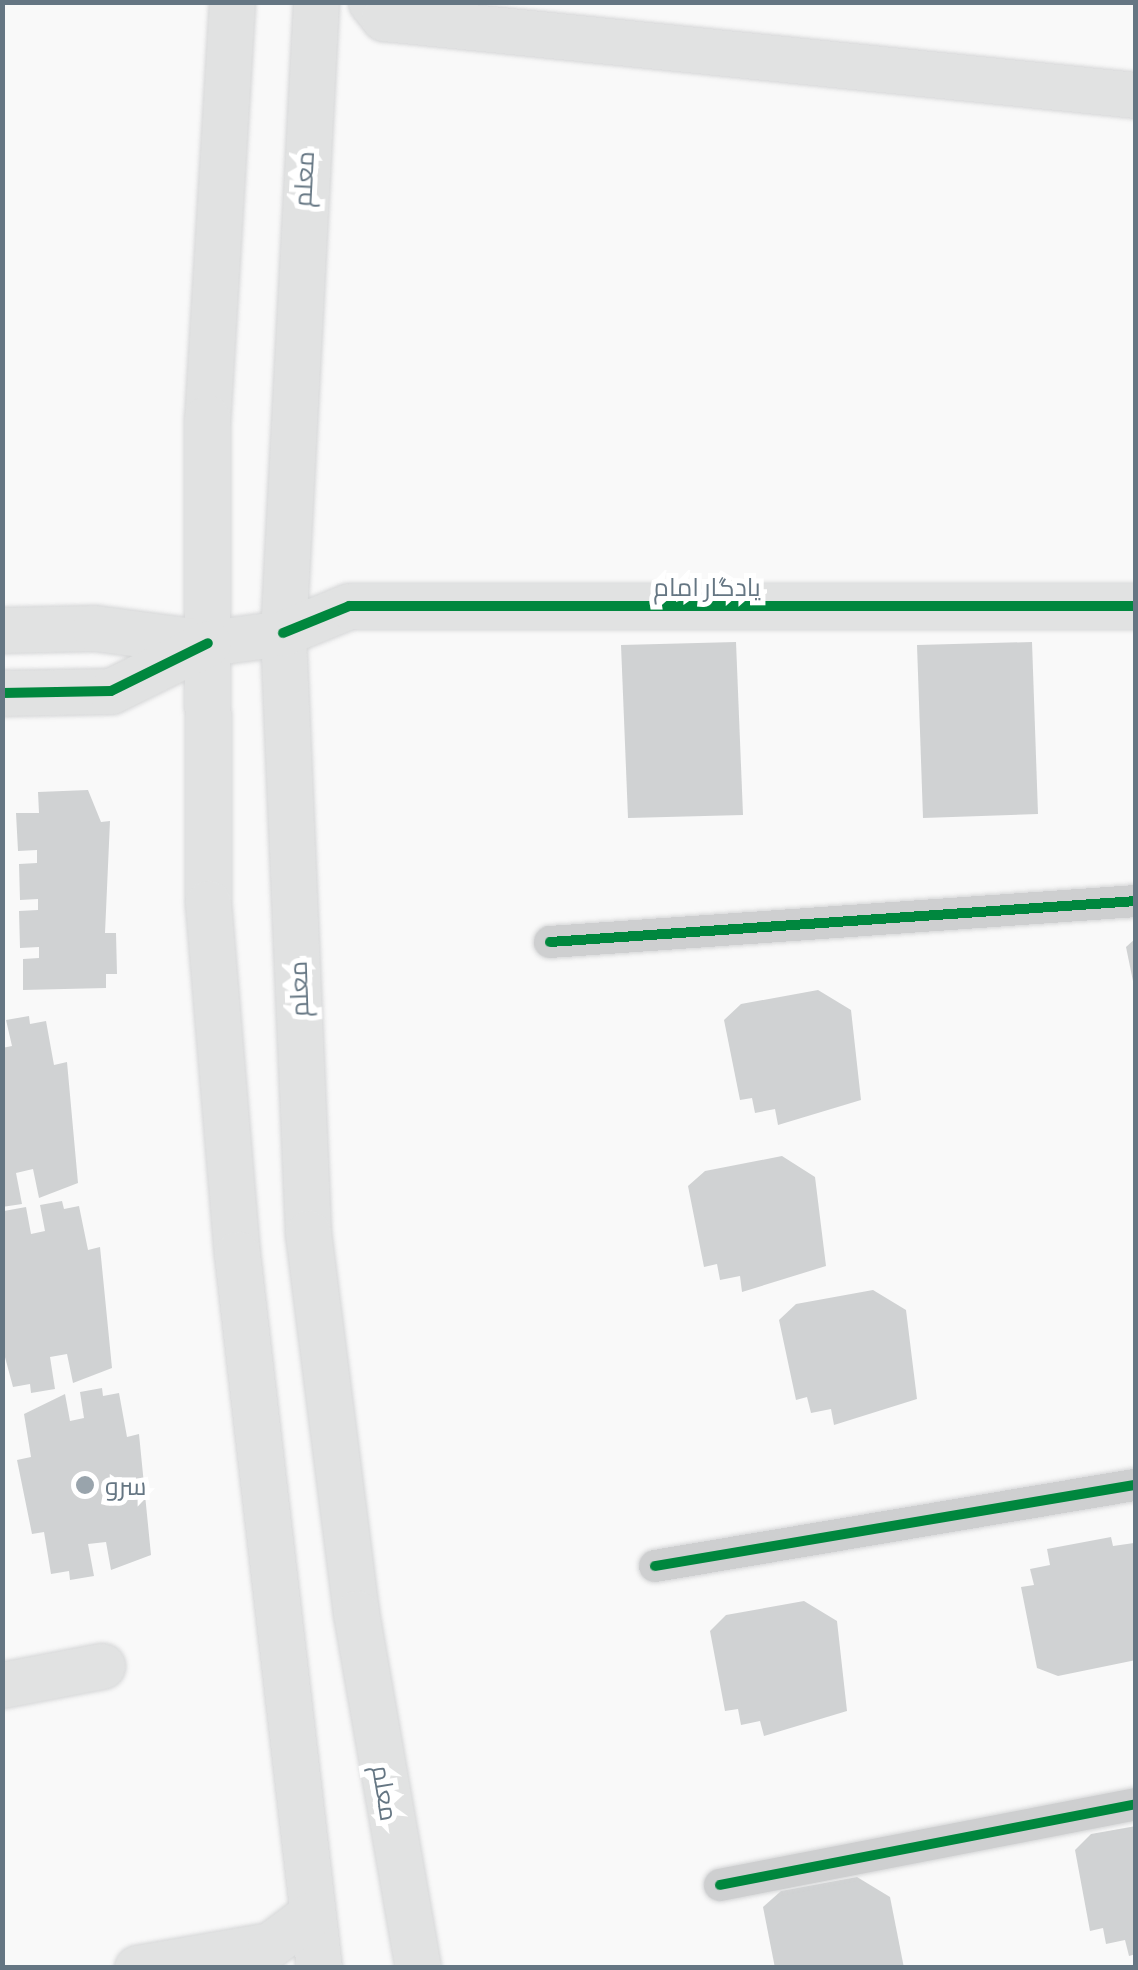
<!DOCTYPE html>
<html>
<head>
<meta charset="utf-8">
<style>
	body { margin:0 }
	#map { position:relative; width:1138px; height:1970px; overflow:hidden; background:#f9f9f9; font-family:Commissioner,Cairo,sans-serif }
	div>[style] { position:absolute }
	.building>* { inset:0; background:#d0d2d3 }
	.roads { filter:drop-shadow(0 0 2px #d5d6d7) drop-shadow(0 0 2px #d5d6d7) }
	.street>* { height:32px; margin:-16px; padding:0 16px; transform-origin:16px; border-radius:16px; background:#cecfd0 }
	.secondary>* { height:45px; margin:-22.5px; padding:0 22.5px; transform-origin:22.5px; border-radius:22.5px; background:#e1e2e2 }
	.cycleway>* { height:10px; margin:-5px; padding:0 5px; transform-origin:5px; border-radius:5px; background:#00873e }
	.dots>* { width:28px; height:28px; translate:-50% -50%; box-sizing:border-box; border:5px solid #fff; border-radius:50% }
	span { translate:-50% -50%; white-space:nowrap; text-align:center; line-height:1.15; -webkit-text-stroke:10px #fff; paint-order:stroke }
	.street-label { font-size:25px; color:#657683 }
	.poi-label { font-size:25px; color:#657683 }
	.left { translate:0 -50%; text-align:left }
	.frame { position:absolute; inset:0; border:5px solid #657683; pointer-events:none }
</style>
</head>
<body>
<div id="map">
	<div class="building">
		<i style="clip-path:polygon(736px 642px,743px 815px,628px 818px,621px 645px)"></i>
		<i style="clip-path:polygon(1032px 642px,1038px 814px,923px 818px,917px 645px)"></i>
		<i style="clip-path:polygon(88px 790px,101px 822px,110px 821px,105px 933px,116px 933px,117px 974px,106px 974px,106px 988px,23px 990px,23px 959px,39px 958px,39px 947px,20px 948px,19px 911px,38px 910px,38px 899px,20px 900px,19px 864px,37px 863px,37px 850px,18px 851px,16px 813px,39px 813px,38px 792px)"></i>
		<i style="clip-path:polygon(1136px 938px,1136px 986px,1134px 986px,1126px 947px)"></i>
		<i style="clip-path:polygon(818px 990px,851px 1010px,861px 1100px,778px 1125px,775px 1109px,755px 1113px,752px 1098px,740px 1100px,724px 1020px,741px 1004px)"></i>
		<i style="clip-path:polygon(29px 1016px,30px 1024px,46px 1021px,54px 1065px,67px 1062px,78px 1183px,39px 1198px,33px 1169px,16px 1173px,22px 1204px,2px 1207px,2px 1048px,12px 1046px,6px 1020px)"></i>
		<i style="clip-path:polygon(782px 1156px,815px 1177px,826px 1266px,742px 1292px,740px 1276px,720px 1280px,717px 1264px,704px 1267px,688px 1186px,705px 1171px)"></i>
		<i style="clip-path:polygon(62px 1201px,64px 1209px,79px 1206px,88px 1250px,100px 1247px,112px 1368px,73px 1383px,67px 1354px,50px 1357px,55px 1389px,31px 1393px,30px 1384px,13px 1387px,2px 1346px,4px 1211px,26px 1207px,31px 1234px,45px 1231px,40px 1205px)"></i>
		<i style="clip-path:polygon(873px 1290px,906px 1310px,917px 1399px,834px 1425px,831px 1409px,811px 1413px,807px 1397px,796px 1400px,779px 1320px,796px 1304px)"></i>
		<i style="clip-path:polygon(102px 1388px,103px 1396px,119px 1393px,127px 1437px,139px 1434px,151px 1555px,111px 1570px,106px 1542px,88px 1544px,94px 1576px,70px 1580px,69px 1571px,51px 1574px,44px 1532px,32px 1534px,17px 1460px,31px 1457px,24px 1414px,65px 1394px,70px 1421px,84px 1418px,80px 1392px)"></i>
		<i style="clip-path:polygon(1111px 1537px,1113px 1546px,1134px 1543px,1136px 1660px,1058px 1676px,1037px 1668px,1021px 1587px,1034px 1585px,1030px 1569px,1050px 1565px,1047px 1549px)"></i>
		<i style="clip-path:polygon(804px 1601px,837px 1621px,847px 1711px,764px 1736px,760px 1721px,741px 1725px,738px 1709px,725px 1711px,710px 1631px,726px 1615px)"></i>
		<i style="clip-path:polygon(1136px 1826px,1136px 1954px,1129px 1956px,1125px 1940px,1106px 1944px,1103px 1928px,1090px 1931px,1075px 1850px,1091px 1834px)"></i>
		<i style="clip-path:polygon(857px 1877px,890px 1897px,904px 1968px,775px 1968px,763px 1907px,781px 1891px)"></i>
	</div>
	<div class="roads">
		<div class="street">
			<i style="left:550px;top:942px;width:587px;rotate:-4deg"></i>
			<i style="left:655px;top:1566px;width:488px;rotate:-9.6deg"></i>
			<i style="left:720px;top:1885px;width:424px;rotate:-11deg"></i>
		</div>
		<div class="secondary">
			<i style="left:232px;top:2px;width:417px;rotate:93.4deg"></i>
			<i style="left:207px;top:418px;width:485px;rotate:89.9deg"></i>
			<i style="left:208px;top:903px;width:352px;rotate:85.3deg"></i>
			<i style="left:237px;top:1254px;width:719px;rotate:83.45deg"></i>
			<i style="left:316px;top:2px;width:632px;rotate:92.99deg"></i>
			<i style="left:283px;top:633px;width:601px;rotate:87.61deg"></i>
			<i style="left:308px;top:1233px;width:383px;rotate:82.8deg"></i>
			<i style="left:356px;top:1613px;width:360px;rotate:80.1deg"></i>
			<i style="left:371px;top:2px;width:21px;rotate:51deg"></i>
			<i style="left:384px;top:18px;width:756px;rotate:5.85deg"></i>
			<i style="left:2px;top:630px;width:93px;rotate:-1.2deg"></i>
			<i style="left:95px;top:628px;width:114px;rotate:7.6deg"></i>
			<i style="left:208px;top:643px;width:76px;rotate:-7.6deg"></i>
			<i style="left:283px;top:633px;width:71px;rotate:-22.2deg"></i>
			<i style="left:349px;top:606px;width:787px"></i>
			<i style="left:2px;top:693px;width:109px;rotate:-1.1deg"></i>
			<i style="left:111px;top:691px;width:108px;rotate:-26.3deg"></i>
			<i style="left:2px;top:1685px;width:102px;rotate:-10.8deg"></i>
			<i style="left:137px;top:1968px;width:135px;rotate:-9.8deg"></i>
			<i style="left:270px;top:1945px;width:50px;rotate:-36.9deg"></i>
		</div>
	</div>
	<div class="cycleway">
		<i style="left:283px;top:633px;width:71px;rotate:-22.2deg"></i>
		<i style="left:349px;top:606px;width:787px"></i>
		<i style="left:2px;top:693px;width:109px;rotate:-1.1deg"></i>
		<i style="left:111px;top:691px;width:108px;rotate:-26.3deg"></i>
		<i style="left:550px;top:942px;width:587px;rotate:-4deg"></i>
		<i style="left:655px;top:1566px;width:488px;rotate:-9.6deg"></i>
		<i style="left:720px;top:1885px;width:424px;rotate:-11deg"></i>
	</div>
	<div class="dots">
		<i style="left:85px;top:1485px;background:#99a4ac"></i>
	</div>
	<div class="street-label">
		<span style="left:303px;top:179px;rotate:-87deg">معلم</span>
		<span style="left:707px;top:586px">یادگار امام</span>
		<span style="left:298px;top:989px;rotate:-92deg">معلم</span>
		<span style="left:386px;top:1793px;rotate:81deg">معلم</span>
	</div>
	<div class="poi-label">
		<span class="left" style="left:105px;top:1485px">سرو</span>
	</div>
	<div class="frame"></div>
</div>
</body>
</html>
